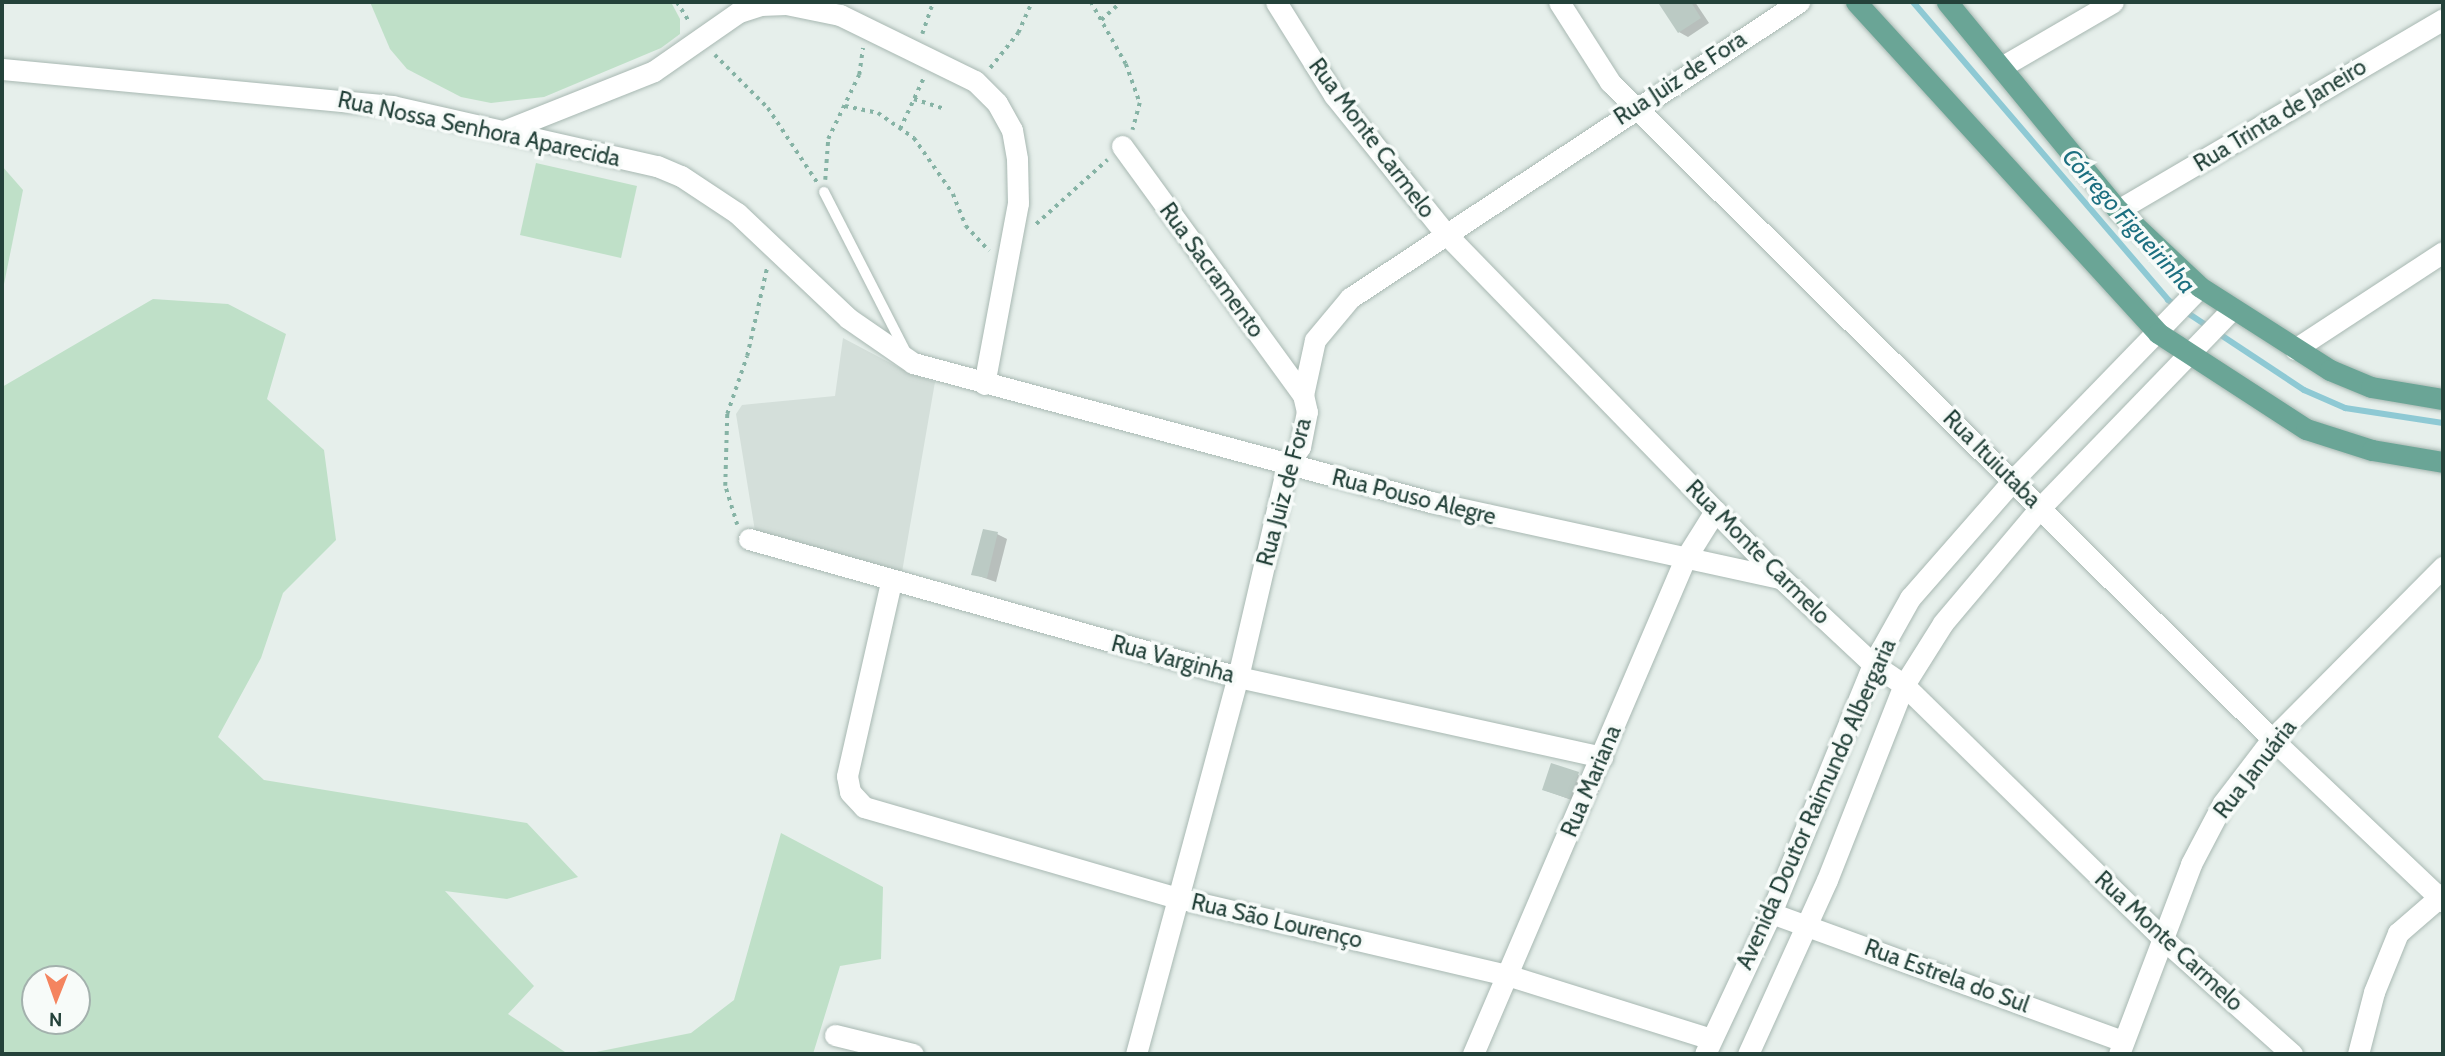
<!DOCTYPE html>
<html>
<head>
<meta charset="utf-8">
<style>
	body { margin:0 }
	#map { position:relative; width:2445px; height:1056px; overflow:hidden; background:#e6efeb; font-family:Cabin,sans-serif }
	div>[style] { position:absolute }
	.built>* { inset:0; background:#d4dfda }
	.green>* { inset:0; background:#bfe0c8 }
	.shadow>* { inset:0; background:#0003 }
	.stream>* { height:6px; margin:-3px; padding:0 3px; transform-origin:3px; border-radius:3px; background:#8ec9d4 }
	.building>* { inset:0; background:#bbcac4 }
	.path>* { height:3.5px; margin-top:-1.75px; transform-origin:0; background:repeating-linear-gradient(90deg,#86b3a5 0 3.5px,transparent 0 8.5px) }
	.roads { filter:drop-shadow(0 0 2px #a8b8b2) drop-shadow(0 0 2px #a8b8b2) }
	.service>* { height:10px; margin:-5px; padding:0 5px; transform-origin:5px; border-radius:5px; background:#fff }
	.minor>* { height:21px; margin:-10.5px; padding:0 10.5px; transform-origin:10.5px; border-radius:10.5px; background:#fff }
	.tertiary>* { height:21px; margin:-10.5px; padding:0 10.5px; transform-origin:10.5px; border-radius:10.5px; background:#fff }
	.primary>* { height:21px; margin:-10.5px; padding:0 10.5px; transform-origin:10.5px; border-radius:10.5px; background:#6aa596 }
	span { translate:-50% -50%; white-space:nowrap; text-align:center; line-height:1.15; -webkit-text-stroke:7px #f7fbf9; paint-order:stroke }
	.street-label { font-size:23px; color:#24423a }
	.water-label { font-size:24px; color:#1c6f80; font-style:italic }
	.frame { position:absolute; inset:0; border:4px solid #24423a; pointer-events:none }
	.north { position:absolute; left:21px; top:965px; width:70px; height:70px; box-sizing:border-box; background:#f7fbf9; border:2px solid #a3b1ad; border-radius:50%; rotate:181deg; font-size:19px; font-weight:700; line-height:28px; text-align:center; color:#24423a }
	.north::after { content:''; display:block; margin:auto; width:24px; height:32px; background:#f4845f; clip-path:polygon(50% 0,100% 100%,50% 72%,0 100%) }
</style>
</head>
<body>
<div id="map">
	<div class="built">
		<i style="clip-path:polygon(843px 338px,911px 374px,935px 382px,902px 572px,755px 531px,736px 414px,742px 405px,835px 396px)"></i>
	</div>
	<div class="green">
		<i style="clip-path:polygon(370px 2px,671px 2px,680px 19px,680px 34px,661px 48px,544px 97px,491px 103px,461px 97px,407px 69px,390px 49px)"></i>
		<i style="clip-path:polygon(536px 163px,637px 186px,621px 258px,520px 235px)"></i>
		<i style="clip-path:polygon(2px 166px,23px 190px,2px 294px)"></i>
		<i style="clip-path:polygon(evenodd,153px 299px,228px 304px,286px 334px,267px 399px,324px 450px,336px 540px,283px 593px,261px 658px,218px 737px,264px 780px,527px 823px,578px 877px,507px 899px,445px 891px,534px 986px,508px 1014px,568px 1054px,2px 1054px,2px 387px,153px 299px,77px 979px,77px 1021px,35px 1021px,35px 979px,77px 979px)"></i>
		<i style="clip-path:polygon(781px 833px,883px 887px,881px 959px,840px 966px,813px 1054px,586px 1054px,691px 1033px,734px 1000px)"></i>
	</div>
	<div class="shadow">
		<i style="clip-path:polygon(1665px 2px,1695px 2px,1709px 23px,1688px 37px,1679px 32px,1661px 4px)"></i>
		<i style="clip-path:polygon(997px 534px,1007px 539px,996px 582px,973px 574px)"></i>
		<i style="clip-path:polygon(1552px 765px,1588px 779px,1580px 803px,1544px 790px)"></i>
	</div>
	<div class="stream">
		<i style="left:1913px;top:2px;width:392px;rotate:49.4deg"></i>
		<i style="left:2168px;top:300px;width:163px;rotate:33.5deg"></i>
		<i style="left:2304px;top:390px;width:45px;rotate:23.7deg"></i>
		<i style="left:2345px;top:408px;width:99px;rotate:8.7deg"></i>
	</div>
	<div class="building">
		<i style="clip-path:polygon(1691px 2px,1701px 18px,1678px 33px,1659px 4px)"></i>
		<i style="clip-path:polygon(983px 529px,998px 532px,987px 578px,971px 575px)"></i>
		<i style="clip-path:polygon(1551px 763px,1579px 772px,1570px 799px,1542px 790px)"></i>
	</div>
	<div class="path">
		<i style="left:677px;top:2px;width:22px;rotate:58deg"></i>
		<i style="left:1091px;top:2px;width:71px;rotate:60.6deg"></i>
		<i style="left:1126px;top:64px;width:41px;rotate:70.3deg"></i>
		<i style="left:1140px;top:103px;width:28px;rotate:105deg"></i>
		<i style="left:1101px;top:20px;width:27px;rotate:-42deg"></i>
		<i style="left:922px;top:34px;width:34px;rotate:-71deg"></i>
		<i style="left:715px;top:55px;width:75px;rotate:45deg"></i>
		<i style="left:768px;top:108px;width:89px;rotate:56.5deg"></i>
		<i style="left:990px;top:68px;width:45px;rotate:-51.3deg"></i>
		<i style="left:1018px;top:33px;width:34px;rotate:-66deg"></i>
		<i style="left:914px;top:99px;width:33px;rotate:18deg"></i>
		<i style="left:845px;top:106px;width:34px;rotate:12deg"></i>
		<i style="left:878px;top:113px;width:44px;rotate:34.8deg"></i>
		<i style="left:914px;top:138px;width:68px;rotate:55.1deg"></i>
		<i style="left:953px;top:194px;width:35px;rotate:68deg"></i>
		<i style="left:966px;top:226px;width:34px;rotate:47deg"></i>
		<i style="left:900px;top:129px;width:57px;rotate:-65.2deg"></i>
		<i style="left:825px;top:180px;width:41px;rotate:-85.8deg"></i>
		<i style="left:828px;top:139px;width:71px;rotate:-64.2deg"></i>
		<i style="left:859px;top:75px;width:27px;rotate:-82deg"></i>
		<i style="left:1036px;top:224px;width:96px;rotate:-42deg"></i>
		<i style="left:737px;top:525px;width:41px;rotate:-107.1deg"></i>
		<i style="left:725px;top:486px;width:72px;rotate:-88.4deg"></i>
		<i style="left:727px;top:414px;width:61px;rotate:-71deg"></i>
		<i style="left:747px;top:356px;width:91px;rotate:-77.3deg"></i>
	</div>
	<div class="roads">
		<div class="service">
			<i style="left:824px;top:192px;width:180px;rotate:62.9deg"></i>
		</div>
		<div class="minor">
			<i style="left:1276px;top:2px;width:110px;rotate:58.1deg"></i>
			<i style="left:1334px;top:95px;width:177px;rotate:51.2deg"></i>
			<i style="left:1445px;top:233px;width:482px;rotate:45.8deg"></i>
			<i style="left:1781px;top:578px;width:126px;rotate:43.1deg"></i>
			<i style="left:1873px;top:664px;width:37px;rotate:34deg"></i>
			<i style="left:1904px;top:685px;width:363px;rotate:44.4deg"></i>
			<i style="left:2163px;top:939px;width:173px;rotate:41.7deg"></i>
			<i style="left:1559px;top:2px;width:95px;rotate:57.5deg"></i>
			<i style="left:1610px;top:82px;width:933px;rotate:44.78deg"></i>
			<i style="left:2272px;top:739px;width:236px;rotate:43.5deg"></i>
			<i style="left:2003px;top:66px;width:127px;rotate:-30.2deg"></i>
			<i style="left:2px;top:69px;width:392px;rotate:5.4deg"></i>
			<i style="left:392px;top:106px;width:272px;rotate:12.8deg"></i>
			<i style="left:657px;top:166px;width:26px;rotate:23deg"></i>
			<i style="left:681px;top:176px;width:67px;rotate:33.5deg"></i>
			<i style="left:737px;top:213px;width:153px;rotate:43.4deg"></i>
			<i style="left:848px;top:318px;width:79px;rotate:34.7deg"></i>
			<i style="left:913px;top:363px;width:536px;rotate:15.02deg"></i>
			<i style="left:1431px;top:502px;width:358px;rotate:12.3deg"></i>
			<i style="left:506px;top:130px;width:159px;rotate:-21.7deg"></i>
			<i style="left:654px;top:71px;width:103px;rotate:-34.8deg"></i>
			<i style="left:739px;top:12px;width:22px;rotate:-18deg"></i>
			<i style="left:760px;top:5px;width:26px;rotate:-2deg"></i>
			<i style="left:786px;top:4px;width:55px;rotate:11.5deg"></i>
			<i style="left:840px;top:15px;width:150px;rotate:26.1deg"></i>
			<i style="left:975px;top:81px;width:31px;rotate:45deg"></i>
			<i style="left:997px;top:103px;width:31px;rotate:61deg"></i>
			<i style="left:1012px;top:130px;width:29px;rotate:80deg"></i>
			<i style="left:1017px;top:159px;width:44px;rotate:88.7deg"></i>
			<i style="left:1018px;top:203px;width:184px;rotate:100.6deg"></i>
			<i style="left:1122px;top:146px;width:308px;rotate:54deg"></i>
			<i style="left:2118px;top:210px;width:377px;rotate:-30.4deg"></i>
			<i style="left:2295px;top:349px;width:177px;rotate:-33.2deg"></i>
			<i style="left:749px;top:539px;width:508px;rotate:15.76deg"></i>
			<i style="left:1238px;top:677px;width:373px;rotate:12.4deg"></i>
			<i style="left:891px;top:582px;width:199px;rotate:102.8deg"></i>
			<i style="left:847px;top:776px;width:16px;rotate:79deg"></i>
			<i style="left:850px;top:792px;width:21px;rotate:47deg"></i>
			<i style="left:864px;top:807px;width:327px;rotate:16.2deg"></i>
			<i style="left:1178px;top:898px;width:338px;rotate:13.2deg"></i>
			<i style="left:1507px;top:975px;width:214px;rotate:17.4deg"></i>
			<i style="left:1771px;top:913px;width:375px;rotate:20deg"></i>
			<i style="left:835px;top:1035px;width:80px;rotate:13.7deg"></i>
			<i style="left:1136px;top:1054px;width:391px;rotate:-74.9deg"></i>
			<i style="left:1238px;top:677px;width:217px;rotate:-76.9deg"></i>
			<i style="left:1287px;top:466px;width:23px;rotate:-56deg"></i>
			<i style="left:1300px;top:447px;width:36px;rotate:-79deg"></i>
			<i style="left:1307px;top:412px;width:17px;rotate:-103deg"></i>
			<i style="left:1303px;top:395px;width:56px;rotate:-77.7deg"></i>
			<i style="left:1315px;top:340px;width:55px;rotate:-50.2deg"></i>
			<i style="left:1350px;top:298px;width:538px;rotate:-33.39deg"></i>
			<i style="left:1473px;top:1054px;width:538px;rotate:-66.82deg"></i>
			<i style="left:1685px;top:559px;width:57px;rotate:-58deg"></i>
			<i style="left:2119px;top:1054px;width:203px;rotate:-69.2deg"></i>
			<i style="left:2191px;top:864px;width:69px;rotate:-62.3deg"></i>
			<i style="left:2223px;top:803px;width:81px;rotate:-52.6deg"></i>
			<i style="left:2272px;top:739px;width:243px;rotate:-45.2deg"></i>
			<i style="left:2358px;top:1054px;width:64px;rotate:-75.5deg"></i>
			<i style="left:2374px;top:992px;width:64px;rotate:-67.9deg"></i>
			<i style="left:2398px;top:933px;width:60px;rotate:-40.9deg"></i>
		</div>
		<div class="tertiary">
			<i style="left:1705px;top:1054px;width:156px;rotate:-64.9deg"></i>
			<i style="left:1771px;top:913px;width:269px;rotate:-67.7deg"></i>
			<i style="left:1873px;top:664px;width:76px;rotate:-60.7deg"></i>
			<i style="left:1910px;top:598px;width:158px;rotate:-48.8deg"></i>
			<i style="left:2014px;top:479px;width:267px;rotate:-45.9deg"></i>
			<i style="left:1748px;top:1054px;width:191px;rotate:-65.6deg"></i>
			<i style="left:1827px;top:880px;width:210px;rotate:-68.5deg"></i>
			<i style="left:1904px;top:685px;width:73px;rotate:-57.8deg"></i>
			<i style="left:1943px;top:623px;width:150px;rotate:-49.9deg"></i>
			<i style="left:2040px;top:508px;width:277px;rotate:-46deg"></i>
		</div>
		<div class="primary">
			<i style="left:1856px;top:2px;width:448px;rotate:47.6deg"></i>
			<i style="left:2158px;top:333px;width:176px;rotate:33deg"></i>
			<i style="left:2306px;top:429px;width:69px;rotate:17.7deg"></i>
			<i style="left:2372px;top:450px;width:72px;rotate:9.6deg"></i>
			<i style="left:1947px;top:2px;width:269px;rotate:50.6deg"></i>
			<i style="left:2118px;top:210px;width:112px;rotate:43.2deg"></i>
			<i style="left:2200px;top:287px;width:154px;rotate:32.6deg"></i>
			<i style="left:2330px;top:370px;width:44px;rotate:22.5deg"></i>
			<i style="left:2371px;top:387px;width:73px;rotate:9.5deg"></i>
		</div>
	</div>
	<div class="street-label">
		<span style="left:1680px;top:78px;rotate:-33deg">Rua Juiz de Fora</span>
		<span style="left:2280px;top:115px;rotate:-31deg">Rua Trinta de Janeiro</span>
		<span style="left:479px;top:129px;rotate:12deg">Rua Nossa Senhora Aparecida</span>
		<span style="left:1372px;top:138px;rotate:53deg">Rua Monte Carmelo</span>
		<span style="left:1212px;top:270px;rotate:54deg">Rua Sacramento</span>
		<span style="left:1992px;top:459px;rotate:45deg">Rua Ituiutaba</span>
		<span style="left:1284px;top:492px;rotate:-75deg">Rua Juiz de Fora</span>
		<span style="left:1414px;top:497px;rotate:14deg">Rua Pouso Alegre</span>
		<span style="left:1758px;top:552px;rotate:45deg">Rua Monte Carmelo</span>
		<span style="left:1173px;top:659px;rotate:15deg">Rua Varginha</span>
		<span style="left:2255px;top:769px;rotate:-52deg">Rua Januária</span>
		<span style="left:1591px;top:781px;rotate:-67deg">Rua Mariana</span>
		<span style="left:1816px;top:804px;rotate:-66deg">Avenida Doutor Raimundo Albergaria</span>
		<span style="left:1277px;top:921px;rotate:13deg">Rua São Lourenço</span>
		<span style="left:2169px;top:941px;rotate:43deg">Rua Monte Carmelo</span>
		<span style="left:1947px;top:976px;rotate:20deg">Rua Estrela do Sul</span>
	</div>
	<div class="water-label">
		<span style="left:2129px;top:221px;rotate:48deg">Córrego Figueirinha</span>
	</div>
	<div class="frame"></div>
	<div class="north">N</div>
</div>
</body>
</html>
